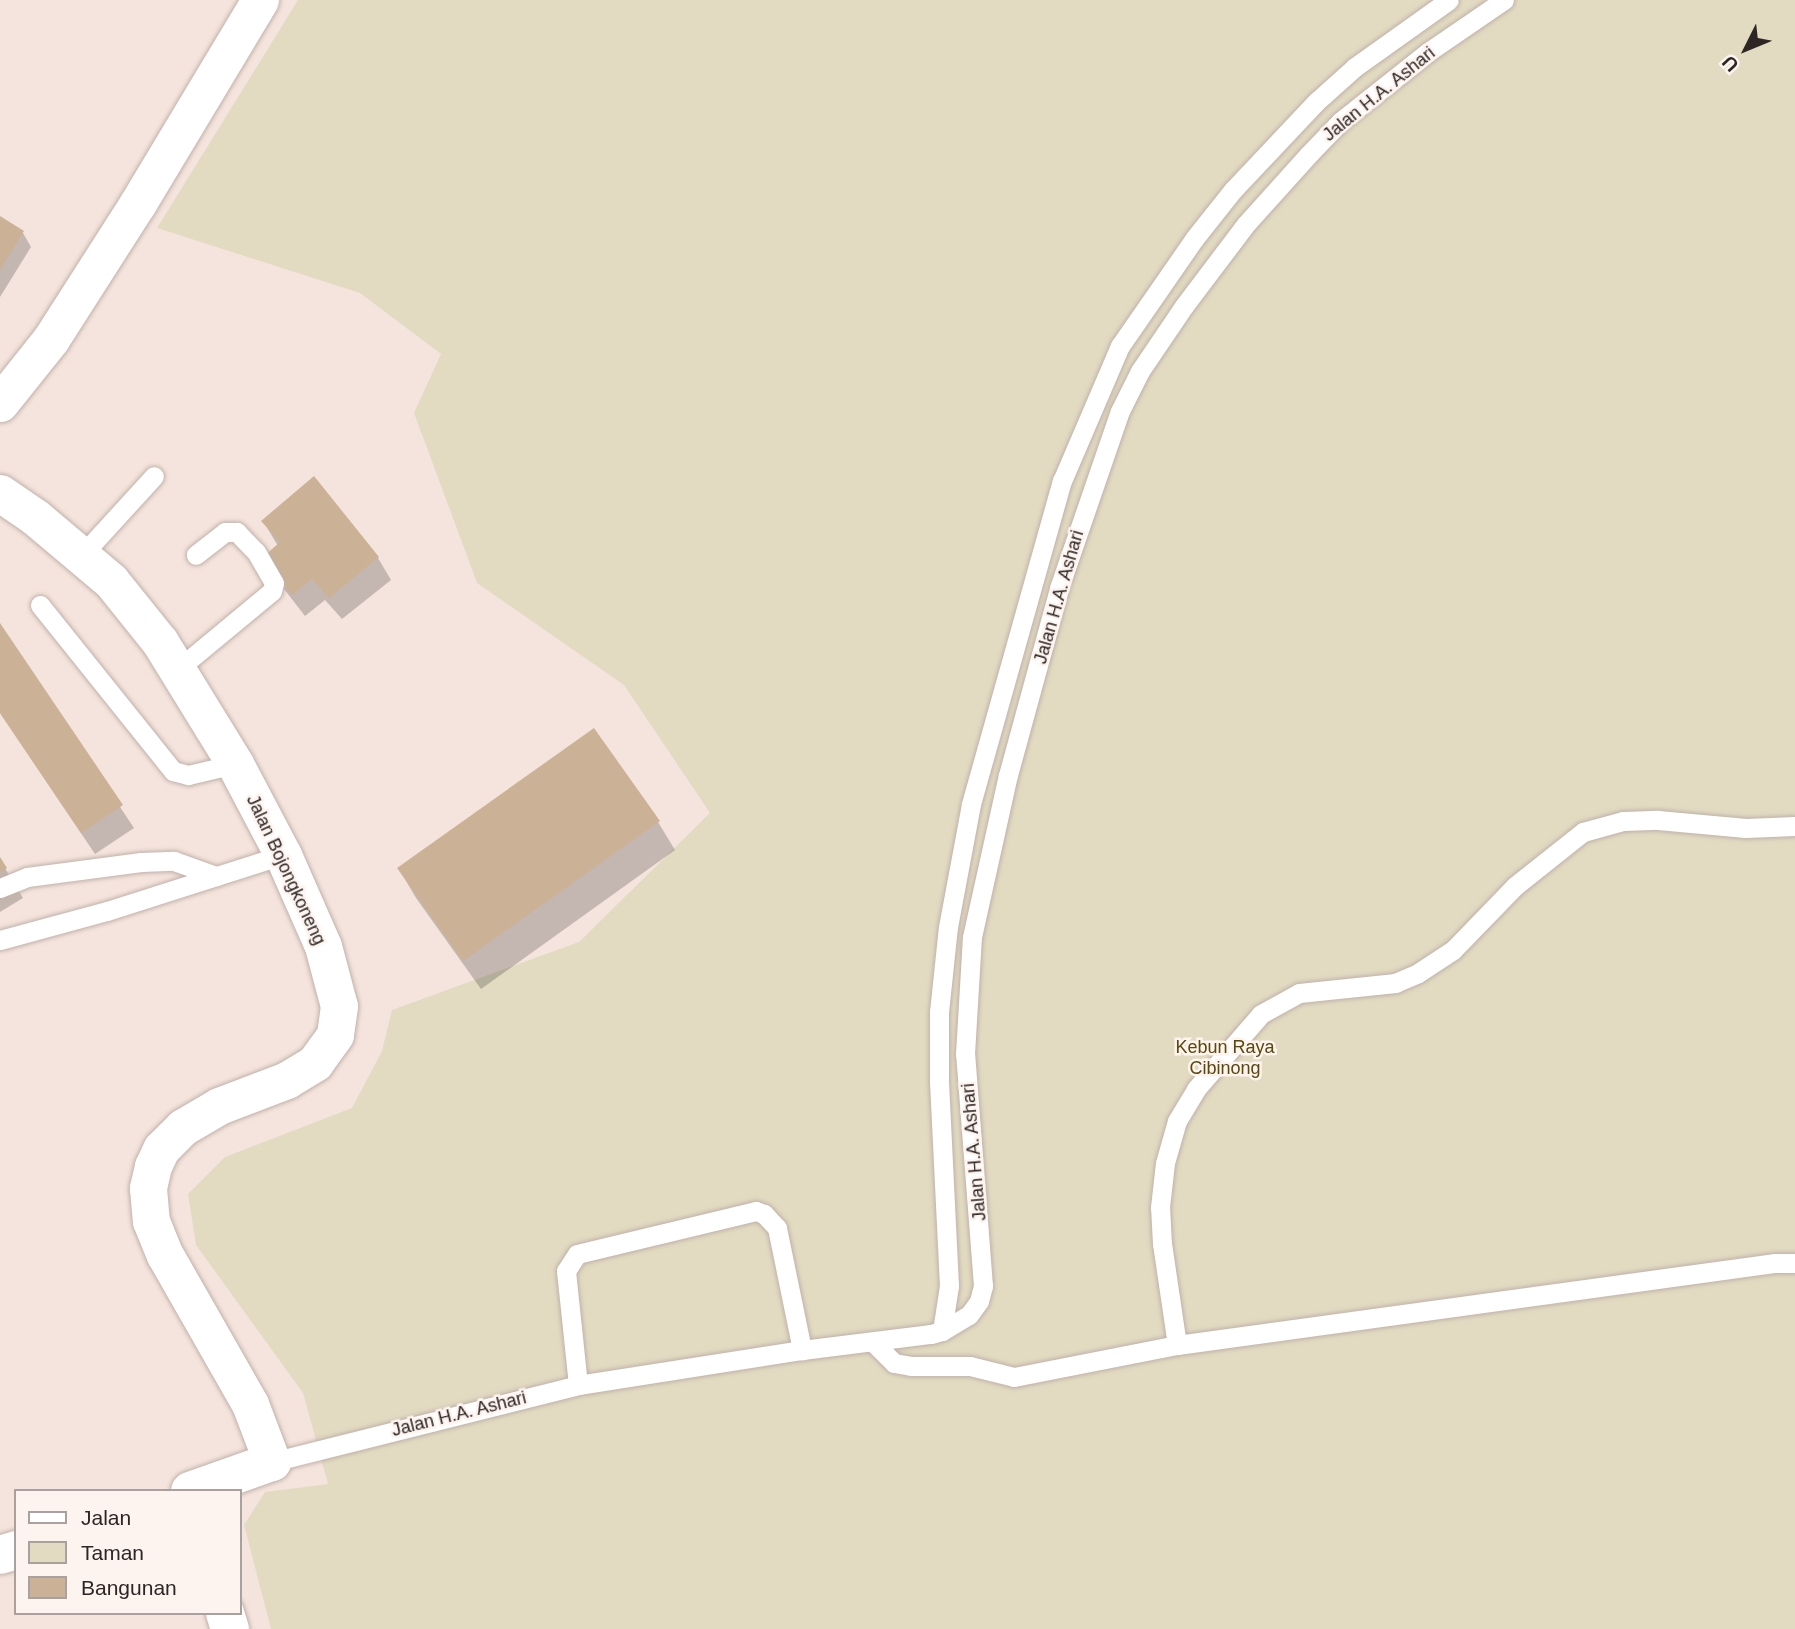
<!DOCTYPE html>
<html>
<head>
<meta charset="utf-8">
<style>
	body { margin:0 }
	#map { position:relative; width:1795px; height:1629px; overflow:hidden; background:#f5e4dd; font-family:Arial,sans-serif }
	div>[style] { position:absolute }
	.green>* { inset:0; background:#e2dbc1 }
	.shadow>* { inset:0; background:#0003 }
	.building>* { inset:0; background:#cbb296 }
	.roads { filter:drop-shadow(0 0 2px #c1b1aa) drop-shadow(0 0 2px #c1b1aa) }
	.lane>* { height:19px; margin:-9.5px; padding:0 9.5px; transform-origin:9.5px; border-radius:9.5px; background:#fff }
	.street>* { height:37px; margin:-18.5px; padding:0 18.5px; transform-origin:18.5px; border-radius:18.5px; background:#fff }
	.secondary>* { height:38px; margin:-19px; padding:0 19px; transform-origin:19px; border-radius:19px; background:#fff }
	span { translate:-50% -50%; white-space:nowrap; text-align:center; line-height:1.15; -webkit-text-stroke:5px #fdf3ef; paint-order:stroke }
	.street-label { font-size:18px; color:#2d2624 }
	.park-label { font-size:18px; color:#58490b }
	.legend { position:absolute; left:14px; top:1489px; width:228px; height:126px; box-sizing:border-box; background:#fdf3ef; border:2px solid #aaa19e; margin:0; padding:9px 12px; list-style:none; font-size:21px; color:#2d2624 }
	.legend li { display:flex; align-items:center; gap:14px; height:35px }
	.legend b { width:35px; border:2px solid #aaa19e }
	.north { position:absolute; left:1711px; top:14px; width:70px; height:70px; -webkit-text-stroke:5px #fdf3ef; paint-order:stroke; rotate:227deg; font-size:19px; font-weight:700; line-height:28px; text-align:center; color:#2d2624 }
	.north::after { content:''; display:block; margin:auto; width:24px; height:32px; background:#2d2624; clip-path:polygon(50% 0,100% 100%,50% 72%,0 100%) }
</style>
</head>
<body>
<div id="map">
	<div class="green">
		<i style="clip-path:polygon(298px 0,1795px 0,1795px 1629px,271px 1629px,244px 1525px,265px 1492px,328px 1484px,303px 1393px,196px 1245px,188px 1194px,225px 1157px,352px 1108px,382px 1051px,392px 1010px,579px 942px,710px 813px,624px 685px,477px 583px,414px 413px,441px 354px,360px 293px,157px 228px)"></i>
	</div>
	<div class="shadow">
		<i style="clip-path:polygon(0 218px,23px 233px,31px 247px,0 297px)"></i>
		<i style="clip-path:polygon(314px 479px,378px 558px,391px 580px,342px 619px,325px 600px,305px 616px,277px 580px,278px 546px,263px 521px)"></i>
		<i style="clip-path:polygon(0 626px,134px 828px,95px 854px,0 713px)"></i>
		<i style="clip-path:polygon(658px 822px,675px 850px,481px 989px,416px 898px,399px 869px)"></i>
		<i style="clip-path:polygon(0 860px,23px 898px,0 912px)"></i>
	</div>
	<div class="building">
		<i style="clip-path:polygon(0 216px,24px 231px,0 270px)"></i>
		<i style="clip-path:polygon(314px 476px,379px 557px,329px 598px,312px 579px,292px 595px,262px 558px,280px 542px,261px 521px)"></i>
		<i style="clip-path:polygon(0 623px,123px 805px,81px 833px,0 713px)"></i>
		<i style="clip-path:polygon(594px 728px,660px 821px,463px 961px,397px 868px)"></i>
		<i style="clip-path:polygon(0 857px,7px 868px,0 873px)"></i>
	</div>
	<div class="roads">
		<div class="lane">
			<i style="left:81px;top:556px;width:108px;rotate:-47.6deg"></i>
			<i style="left:40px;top:605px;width:213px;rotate:51.3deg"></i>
			<i style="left:173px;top:771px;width:16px;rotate:15deg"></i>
			<i style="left:188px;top:775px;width:48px;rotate:-13.2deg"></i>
			<i style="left:178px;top:669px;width:122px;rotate:-39.7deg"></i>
			<i style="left:272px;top:591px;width:8px;rotate:-76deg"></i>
			<i style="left:274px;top:583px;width:36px;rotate:-120deg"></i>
			<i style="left:256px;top:552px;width:28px;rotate:-134deg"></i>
			<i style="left:237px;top:532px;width:12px;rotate:180deg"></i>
			<i style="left:225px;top:532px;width:37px;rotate:142deg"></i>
			<i style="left:0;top:888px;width:29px;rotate:-22deg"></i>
			<i style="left:27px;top:877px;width:115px;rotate:-7.5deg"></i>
			<i style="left:141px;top:862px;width:33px;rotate:-2deg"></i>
			<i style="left:174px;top:861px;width:45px;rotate:19.7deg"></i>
			<i style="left:0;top:940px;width:111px;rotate:-15.2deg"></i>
			<i style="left:107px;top:911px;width:185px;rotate:-17.7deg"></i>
			<i style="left:942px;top:1331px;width:46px;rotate:-81.2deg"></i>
			<i style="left:949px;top:1286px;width:205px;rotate:-92.8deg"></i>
			<i style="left:939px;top:1081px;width:69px;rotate:-90deg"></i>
			<i style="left:939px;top:1012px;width:85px;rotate:-84deg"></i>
			<i style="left:948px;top:927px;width:125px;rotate:-79.4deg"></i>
			<i style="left:971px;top:804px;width:336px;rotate:-74.3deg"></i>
			<i style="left:1062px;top:481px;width:147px;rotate:-66.8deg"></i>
			<i style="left:1120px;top:346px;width:130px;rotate:-55.3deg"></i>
			<i style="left:1194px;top:239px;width:63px;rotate:-51.5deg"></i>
			<i style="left:1233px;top:190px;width:121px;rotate:-46.7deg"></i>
			<i style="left:1316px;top:102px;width:52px;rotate:-41.9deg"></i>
			<i style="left:1355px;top:67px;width:115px;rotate:-35.5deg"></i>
			<i style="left:874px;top:1343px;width:28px;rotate:45deg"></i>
			<i style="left:894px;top:1363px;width:17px;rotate:10deg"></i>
			<i style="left:911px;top:1366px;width:59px"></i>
			<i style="left:970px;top:1366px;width:45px;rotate:14deg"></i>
			<i style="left:1014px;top:1377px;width:166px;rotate:-11.1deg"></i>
			<i style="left:1177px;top:1345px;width:604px;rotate:-7.81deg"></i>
			<i style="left:1775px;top:1263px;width:20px"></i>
			<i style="left:1177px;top:1345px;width:102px;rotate:-98.4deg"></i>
			<i style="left:1162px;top:1244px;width:37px;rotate:-93deg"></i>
			<i style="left:1160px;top:1207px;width:44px;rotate:-83.5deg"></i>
			<i style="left:1165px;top:1163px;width:44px;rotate:-74.1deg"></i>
			<i style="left:1177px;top:1121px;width:37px;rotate:-59deg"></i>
			<i style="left:1196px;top:1089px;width:99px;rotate:-49.1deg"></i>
			<i style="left:1261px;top:1014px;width:43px;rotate:-28.9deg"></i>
			<i style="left:1299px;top:993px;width:97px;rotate:-5.9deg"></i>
			<i style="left:1395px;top:983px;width:25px;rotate:-23deg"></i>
			<i style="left:1418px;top:973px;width:42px;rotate:-33.3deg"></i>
			<i style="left:1453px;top:950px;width:89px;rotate:-45.9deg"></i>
			<i style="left:1515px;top:886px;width:87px;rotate:-38.5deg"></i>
			<i style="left:1583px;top:832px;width:41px;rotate:-15.4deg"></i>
			<i style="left:1623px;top:821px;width:35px;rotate:-2deg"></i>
			<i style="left:1658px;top:820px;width:88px;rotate:5.2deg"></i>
			<i style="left:1746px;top:828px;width:49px;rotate:-2.3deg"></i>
			<i style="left:578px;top:1385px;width:115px;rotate:-96deg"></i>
			<i style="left:566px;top:1271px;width:20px;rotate:-57deg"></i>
			<i style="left:577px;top:1254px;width:184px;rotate:-13.5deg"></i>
			<i style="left:756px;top:1211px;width:9px;rotate:21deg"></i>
			<i style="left:764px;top:1214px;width:19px;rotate:47deg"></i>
			<i style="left:777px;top:1228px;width:125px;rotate:78.4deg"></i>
			<i style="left:272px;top:1462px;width:316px;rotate:-14.1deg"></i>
			<i style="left:578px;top:1385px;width:227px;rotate:-8.9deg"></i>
			<i style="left:802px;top:1350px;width:130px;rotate:-7.1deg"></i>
			<i style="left:931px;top:1334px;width:11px;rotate:-15deg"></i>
			<i style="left:942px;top:1331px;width:31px;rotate:-31deg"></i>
			<i style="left:969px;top:1315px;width:17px;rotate:-54deg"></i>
			<i style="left:979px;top:1301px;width:16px;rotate:-75deg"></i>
			<i style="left:983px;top:1286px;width:233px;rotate:-94.4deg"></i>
			<i style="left:965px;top:1054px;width:117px;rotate:-86.6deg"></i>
			<i style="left:972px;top:937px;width:166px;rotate:-77.5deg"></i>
			<i style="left:1008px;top:775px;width:194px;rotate:-74.7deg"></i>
			<i style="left:1059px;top:588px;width:187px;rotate:-71deg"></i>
			<i style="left:1120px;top:411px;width:45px;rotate:-63.4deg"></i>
			<i style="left:1140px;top:371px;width:78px;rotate:-55.9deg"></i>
			<i style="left:1184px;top:306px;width:103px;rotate:-52.9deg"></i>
			<i style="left:1246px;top:224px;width:94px;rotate:-48deg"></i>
			<i style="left:1309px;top:154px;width:46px;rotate:-45.9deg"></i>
			<i style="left:1341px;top:121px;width:111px;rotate:-38.4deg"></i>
			<i style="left:1428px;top:52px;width:92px;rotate:-34.4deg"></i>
		</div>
		<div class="street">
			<i style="left:0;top:403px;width:82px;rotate:-51.4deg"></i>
			<i style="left:51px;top:339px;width:161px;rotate:-57.4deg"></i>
			<i style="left:138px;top:203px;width:237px;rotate:-59deg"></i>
			<i style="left:0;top:493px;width:42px;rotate:34.4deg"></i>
			<i style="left:35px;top:517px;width:99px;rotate:40.1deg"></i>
			<i style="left:111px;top:581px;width:78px;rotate:51.2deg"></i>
			<i style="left:160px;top:642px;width:143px;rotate:58.4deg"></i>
			<i style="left:235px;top:764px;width:103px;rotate:62.2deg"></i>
			<i style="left:283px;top:855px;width:99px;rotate:66.3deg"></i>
			<i style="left:323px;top:946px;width:62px;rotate:75.1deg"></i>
			<i style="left:339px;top:1006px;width:29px;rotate:98deg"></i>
			<i style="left:335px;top:1035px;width:34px;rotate:126deg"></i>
			<i style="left:315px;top:1063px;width:33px;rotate:149deg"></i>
			<i style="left:287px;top:1080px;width:73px;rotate:159.1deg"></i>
			<i style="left:219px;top:1106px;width:42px;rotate:149.7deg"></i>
			<i style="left:183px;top:1127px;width:31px;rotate:135deg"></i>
			<i style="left:161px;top:1149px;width:19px;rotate:115deg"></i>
			<i style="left:153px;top:1166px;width:23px;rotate:103deg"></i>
			<i style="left:148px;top:1188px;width:33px;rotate:85deg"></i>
			<i style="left:151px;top:1221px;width:37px;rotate:68deg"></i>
			<i style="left:165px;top:1255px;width:172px;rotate:60.3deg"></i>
			<i style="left:250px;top:1404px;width:62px;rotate:69.2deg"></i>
		</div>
		<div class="secondary">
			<i style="left:190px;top:1491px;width:87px;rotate:-19.5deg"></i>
			<i style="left:0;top:1555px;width:17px;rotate:-17deg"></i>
			<i style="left:225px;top:1613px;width:17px;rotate:73deg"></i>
		</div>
	</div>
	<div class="street-label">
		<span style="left:1379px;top:94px;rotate:-39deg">Jalan H.A. Ashari</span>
		<span style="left:1059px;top:597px;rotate:-74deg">Jalan H.A. Ashari</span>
		<span style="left:286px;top:870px;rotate:65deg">Jalan Bojongkoneng</span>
		<span style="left:974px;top:1152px;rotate:-95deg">Jalan H.A. Ashari</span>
		<span style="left:459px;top:1414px;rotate:-14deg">Jalan H.A. Ashari</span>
	</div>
	<div class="park-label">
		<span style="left:1225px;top:1058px">Kebun Raya<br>Cibinong</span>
	</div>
	<ul class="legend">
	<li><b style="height:9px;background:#fff"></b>Jalan</li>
	<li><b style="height:19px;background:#e2dbc1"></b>Taman</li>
	<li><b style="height:19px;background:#cbb296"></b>Bangunan</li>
	</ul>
	<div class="north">U</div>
</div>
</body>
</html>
